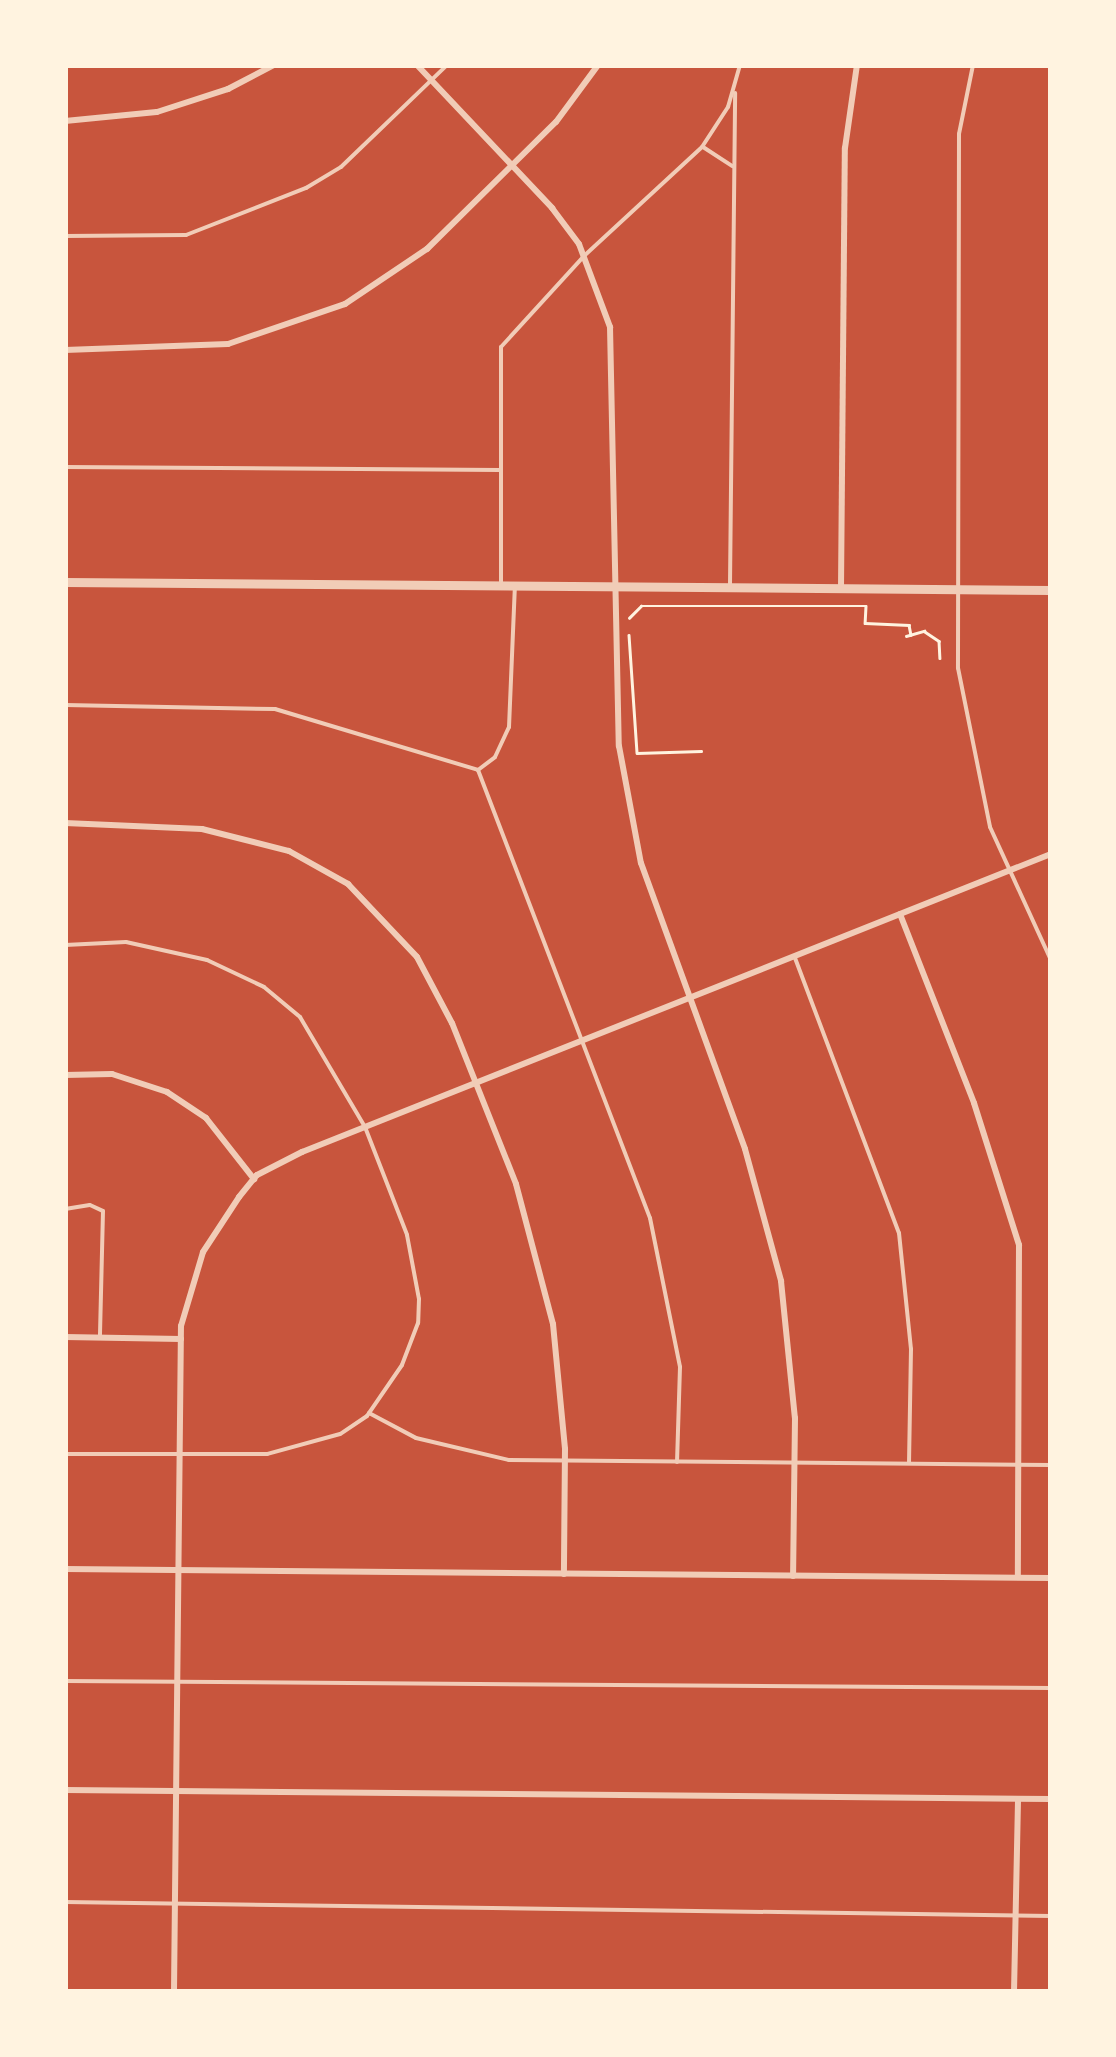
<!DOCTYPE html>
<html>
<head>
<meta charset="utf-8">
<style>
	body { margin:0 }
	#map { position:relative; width:1116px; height:2057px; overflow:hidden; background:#c8553d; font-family:Arial,sans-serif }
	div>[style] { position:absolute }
	.path>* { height:2.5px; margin:-1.25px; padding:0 1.25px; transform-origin:1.25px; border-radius:1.25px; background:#fff3e0 }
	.service>* { height:4px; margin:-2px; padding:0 2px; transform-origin:2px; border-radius:2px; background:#f1ccb7 }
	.minor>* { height:6px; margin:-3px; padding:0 3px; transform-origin:3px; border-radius:3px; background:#f1ccb7 }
	.tertiary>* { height:9px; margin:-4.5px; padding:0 4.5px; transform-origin:4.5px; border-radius:4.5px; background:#f1ccb7 }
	span { translate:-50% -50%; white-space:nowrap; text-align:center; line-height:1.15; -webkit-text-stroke:9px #fff3e0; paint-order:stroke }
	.frame { position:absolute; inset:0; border:68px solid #fff3e0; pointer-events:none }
</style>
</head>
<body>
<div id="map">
	<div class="path">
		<i style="left:629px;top:618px;width:17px;rotate:-45deg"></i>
		<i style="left:641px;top:606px;width:225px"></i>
		<i style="left:866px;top:606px;width:17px;rotate:93deg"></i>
		<i style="left:865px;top:623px;width:44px;rotate:2.6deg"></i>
		<i style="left:909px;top:625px;width:10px;rotate:79deg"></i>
		<i style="left:629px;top:635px;width:118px;rotate:86.1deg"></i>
		<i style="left:637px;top:753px;width:64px;rotate:-1.8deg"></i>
		<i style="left:906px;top:636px;width:19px;rotate:-16deg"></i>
		<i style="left:924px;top:631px;width:18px;rotate:34deg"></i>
		<i style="left:939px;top:641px;width:17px;rotate:87deg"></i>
	</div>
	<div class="service">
		<i style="left:973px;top:65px;width:70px;rotate:101.5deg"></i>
		<i style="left:959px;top:134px;width:534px;rotate:90.11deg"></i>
		<i style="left:958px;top:668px;width:162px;rotate:78.6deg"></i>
		<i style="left:990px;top:827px;width:146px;rotate:65.4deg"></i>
		<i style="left:703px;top:147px;width:35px;rotate:33deg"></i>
		<i style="left:65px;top:236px;width:121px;rotate:-0.5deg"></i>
		<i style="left:186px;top:235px;width:129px;rotate:-21.4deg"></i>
		<i style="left:306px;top:188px;width:41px;rotate:-31deg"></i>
		<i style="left:341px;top:167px;width:147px;rotate:-43.9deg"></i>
		<i style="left:65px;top:467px;width:435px;rotate:0.4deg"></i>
		<i style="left:730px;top:584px;width:491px;rotate:-89.4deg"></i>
		<i style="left:501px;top:586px;width:239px;rotate:-90deg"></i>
		<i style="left:501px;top:347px;width:123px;rotate:-47.6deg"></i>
		<i style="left:584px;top:256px;width:161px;rotate:-42.7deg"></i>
		<i style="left:702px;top:147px;width:48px;rotate:-57deg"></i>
		<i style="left:728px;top:107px;width:44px;rotate:-74.1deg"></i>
		<i style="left:65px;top:705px;width:210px;rotate:1.1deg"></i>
		<i style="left:275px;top:709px;width:212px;rotate:16.7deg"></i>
		<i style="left:478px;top:770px;width:21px;rotate:-37deg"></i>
		<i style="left:495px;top:757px;width:33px;rotate:-65deg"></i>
		<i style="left:509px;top:727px;width:141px;rotate:-87.6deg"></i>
		<i style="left:478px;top:770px;width:480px;rotate:69deg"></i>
		<i style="left:650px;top:1218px;width:152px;rotate:78.6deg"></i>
		<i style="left:680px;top:1367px;width:95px;rotate:91.8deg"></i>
		<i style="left:65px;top:945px;width:61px;rotate:-2.8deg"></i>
		<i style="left:126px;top:942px;width:83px;rotate:12.5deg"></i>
		<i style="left:207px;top:960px;width:63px;rotate:25.3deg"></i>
		<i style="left:264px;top:987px;width:47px;rotate:39.8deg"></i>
		<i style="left:300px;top:1017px;width:128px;rotate:59.4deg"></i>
		<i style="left:365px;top:1127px;width:116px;rotate:68.7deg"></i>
		<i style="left:407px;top:1235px;width:65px;rotate:79.4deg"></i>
		<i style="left:419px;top:1299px;width:24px;rotate:92deg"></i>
		<i style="left:418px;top:1323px;width:45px;rotate:110.9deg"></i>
		<i style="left:402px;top:1365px;width:62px;rotate:124.5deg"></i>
		<i style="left:367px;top:1416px;width:32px;rotate:146deg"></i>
		<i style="left:340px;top:1434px;width:76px;rotate:164.7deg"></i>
		<i style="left:267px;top:1454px;width:202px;rotate:180deg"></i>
		<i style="left:795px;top:958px;width:294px;rotate:69.3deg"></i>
		<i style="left:899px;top:1233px;width:117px;rotate:84.1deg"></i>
		<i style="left:911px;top:1349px;width:114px;rotate:91deg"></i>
		<i style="left:65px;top:1209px;width:25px;rotate:-9deg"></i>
		<i style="left:90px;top:1205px;width:14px;rotate:25deg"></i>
		<i style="left:103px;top:1211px;width:125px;rotate:91.4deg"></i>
		<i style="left:369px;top:1413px;width:53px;rotate:28deg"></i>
		<i style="left:416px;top:1438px;width:96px;rotate:13.3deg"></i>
		<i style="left:509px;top:1460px;width:542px;rotate:0.53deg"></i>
		<i style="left:65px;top:1681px;width:986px;rotate:0.41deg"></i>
		<i style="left:65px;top:1902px;width:986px;rotate:0.81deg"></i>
	</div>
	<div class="minor">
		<i style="left:417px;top:65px;width:197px;rotate:46.6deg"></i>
		<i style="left:552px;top:208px;width:45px;rotate:53.1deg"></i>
		<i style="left:579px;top:244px;width:89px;rotate:69.5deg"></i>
		<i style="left:610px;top:327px;width:419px;rotate:88.8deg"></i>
		<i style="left:619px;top:746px;width:119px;rotate:79.4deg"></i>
		<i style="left:641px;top:863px;width:304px;rotate:70deg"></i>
		<i style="left:745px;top:1149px;width:137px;rotate:74.7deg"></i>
		<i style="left:781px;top:1281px;width:138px;rotate:84.2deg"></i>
		<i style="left:795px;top:1418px;width:158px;rotate:90.7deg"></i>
		<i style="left:65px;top:121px;width:92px;rotate:-5.6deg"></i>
		<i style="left:157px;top:112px;width:75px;rotate:-17.9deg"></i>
		<i style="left:228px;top:89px;width:52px;rotate:-27.6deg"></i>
		<i style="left:65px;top:350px;width:163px;rotate:-2.1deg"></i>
		<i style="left:228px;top:344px;width:124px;rotate:-18.9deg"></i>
		<i style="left:345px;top:304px;width:99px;rotate:-33.9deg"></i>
		<i style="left:427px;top:249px;width:181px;rotate:-44.6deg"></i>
		<i style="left:556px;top:122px;width:71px;rotate:-53.6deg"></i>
		<i style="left:841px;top:588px;width:440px;rotate:-89.5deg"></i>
		<i style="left:845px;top:148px;width:84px;rotate:-81.8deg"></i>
		<i style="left:65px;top:823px;width:137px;rotate:2.5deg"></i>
		<i style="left:202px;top:829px;width:90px;rotate:14.2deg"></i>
		<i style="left:289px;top:851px;width:68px;rotate:29.2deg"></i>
		<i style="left:348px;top:884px;width:100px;rotate:46.6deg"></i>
		<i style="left:417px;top:957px;width:75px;rotate:62.1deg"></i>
		<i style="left:452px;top:1023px;width:173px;rotate:68.3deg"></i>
		<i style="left:516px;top:1184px;width:145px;rotate:75.2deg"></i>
		<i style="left:553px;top:1324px;width:126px;rotate:84.5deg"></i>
		<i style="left:565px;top:1449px;width:125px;rotate:90.5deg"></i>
		<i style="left:900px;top:914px;width:203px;rotate:68.6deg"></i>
		<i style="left:974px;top:1103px;width:149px;rotate:72.4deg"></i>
		<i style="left:1019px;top:1245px;width:332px;rotate:90.2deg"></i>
		<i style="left:65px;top:1075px;width:47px;rotate:-1.2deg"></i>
		<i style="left:112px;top:1074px;width:58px;rotate:18.1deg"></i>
		<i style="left:167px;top:1092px;width:47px;rotate:33.7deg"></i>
		<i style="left:206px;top:1118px;width:78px;rotate:51.8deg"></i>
		<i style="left:65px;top:1337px;width:116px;rotate:1deg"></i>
		<i style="left:65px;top:1569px;width:986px;rotate:0.52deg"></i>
		<i style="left:65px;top:1790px;width:986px;rotate:0.52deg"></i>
		<i style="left:174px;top:1992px;width:666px;rotate:-89.4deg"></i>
		<i style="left:181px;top:1326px;width:77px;rotate:-73.4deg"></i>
		<i style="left:203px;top:1252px;width:66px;rotate:-56.8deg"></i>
		<i style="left:239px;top:1197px;width:28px;rotate:-51deg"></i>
		<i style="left:257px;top:1175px;width:51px;rotate:-27.1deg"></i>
		<i style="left:302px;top:1152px;width:806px;rotate:-21.7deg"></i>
		<i style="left:1014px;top:1992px;width:193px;rotate:-88.8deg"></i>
	</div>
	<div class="tertiary">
		<i style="left:65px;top:582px;width:986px;rotate:0.46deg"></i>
	</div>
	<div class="frame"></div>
</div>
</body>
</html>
